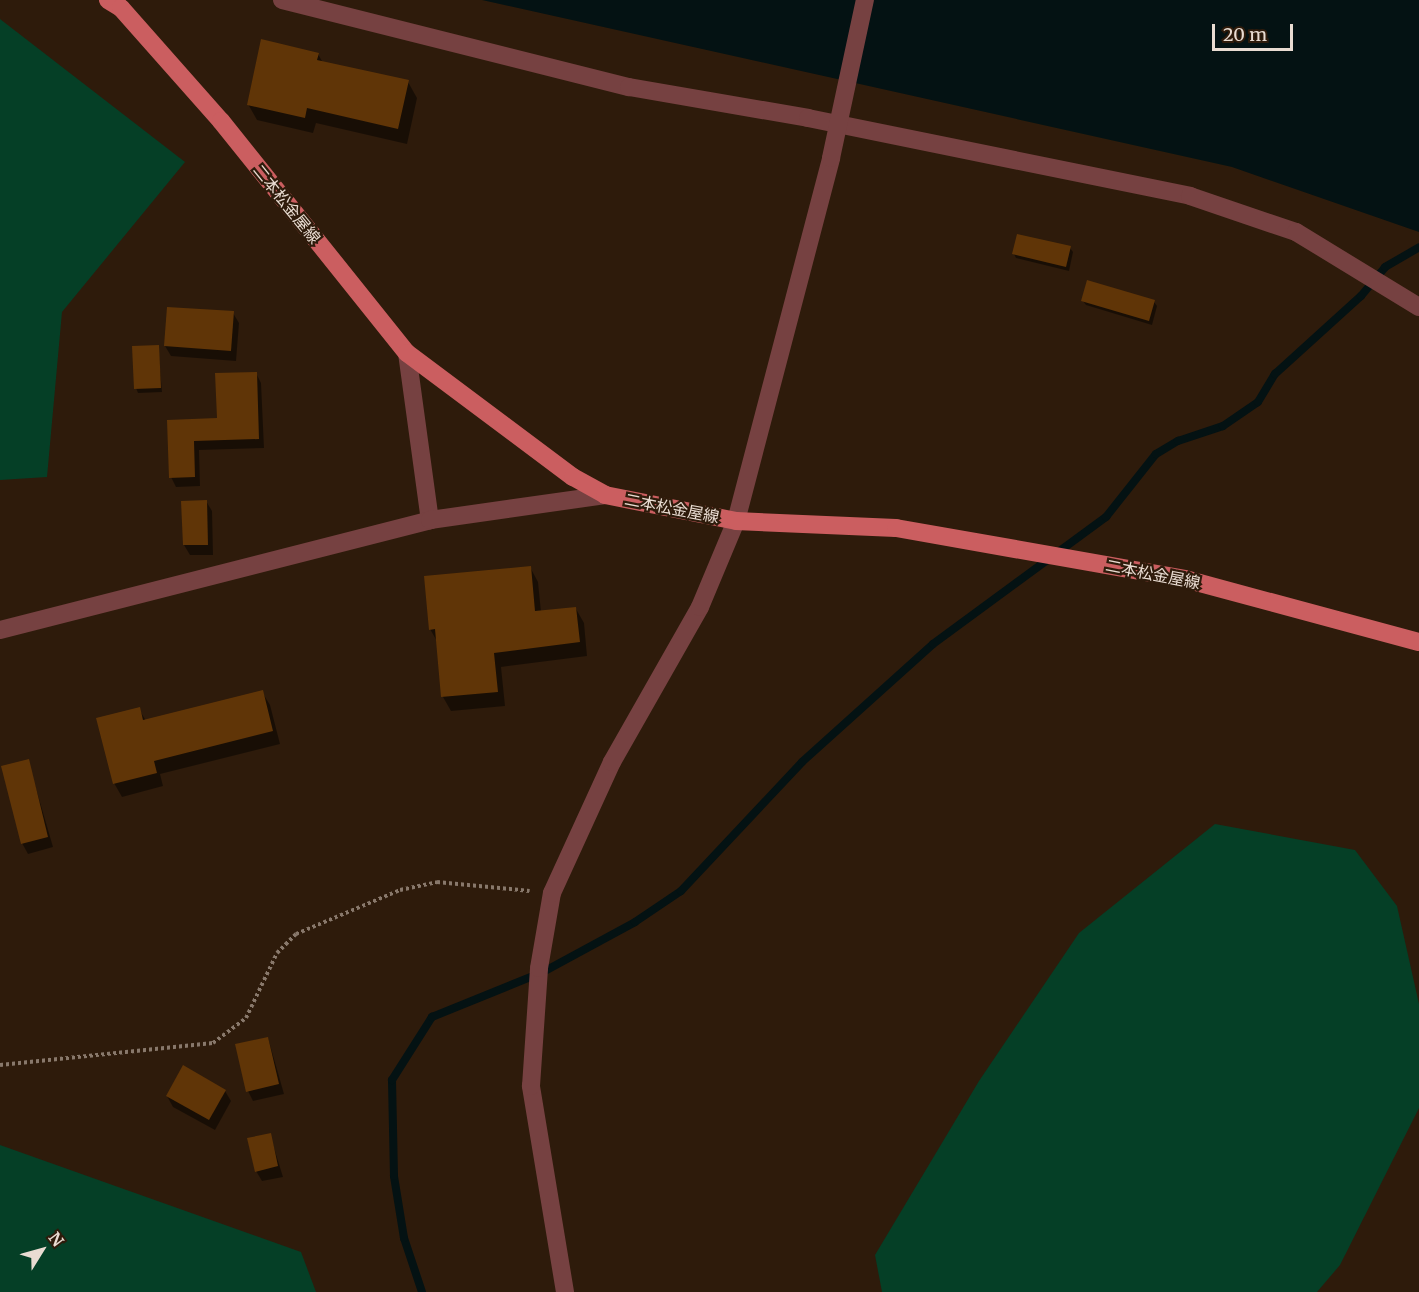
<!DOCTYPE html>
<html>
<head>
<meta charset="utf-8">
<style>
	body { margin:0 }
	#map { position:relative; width:1419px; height:1292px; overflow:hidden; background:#2e1b0b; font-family:Merriweather,"Noto Sans JP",serif }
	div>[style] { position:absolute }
	.green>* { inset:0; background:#053f26 }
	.water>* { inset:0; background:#041213 }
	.shadow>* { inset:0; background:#0007 }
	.stream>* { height:8px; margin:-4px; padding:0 4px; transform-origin:4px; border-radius:4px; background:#041213 }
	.building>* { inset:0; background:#603507 }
	.path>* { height:4px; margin-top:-2px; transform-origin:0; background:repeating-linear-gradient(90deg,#88786b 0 3px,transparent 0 6px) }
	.minor>* { height:18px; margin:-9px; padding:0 9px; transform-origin:9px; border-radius:9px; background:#764141 }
	.tertiary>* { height:18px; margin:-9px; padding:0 9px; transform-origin:9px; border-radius:9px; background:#764141 }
	.primary>* { height:18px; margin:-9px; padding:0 9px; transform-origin:9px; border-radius:9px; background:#cb5e60 }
	.tertiary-bridge>* { height:18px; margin:-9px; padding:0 9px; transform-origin:9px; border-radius:9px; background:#764141 }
	span { translate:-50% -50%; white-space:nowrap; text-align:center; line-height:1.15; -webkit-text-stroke:4.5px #2e1b0b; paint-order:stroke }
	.street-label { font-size:16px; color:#e9dcd2 }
	.north { position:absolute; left:12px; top:1220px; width:60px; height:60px; -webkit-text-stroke:4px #2e1b0b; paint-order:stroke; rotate:53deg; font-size:16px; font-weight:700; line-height:24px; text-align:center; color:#e9dcd2 }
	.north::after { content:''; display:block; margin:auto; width:21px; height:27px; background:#e9dcd2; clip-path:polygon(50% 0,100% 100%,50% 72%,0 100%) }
	.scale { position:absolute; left:1212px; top:24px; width:81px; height:27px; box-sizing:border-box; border:3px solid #e9dcd2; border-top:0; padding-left:8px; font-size:18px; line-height:21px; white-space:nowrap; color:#e9dcd2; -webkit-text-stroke:4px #2e1b0b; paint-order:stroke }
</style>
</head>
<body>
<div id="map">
	<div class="green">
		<i style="clip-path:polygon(0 19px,185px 162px,62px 312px,47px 477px,0 480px)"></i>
		<i style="clip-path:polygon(1215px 824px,1355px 850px,1397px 906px,1419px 1004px,1419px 1108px,1340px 1265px,1317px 1292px,882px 1292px,875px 1255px,979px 1081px,1079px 933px)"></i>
		<i style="clip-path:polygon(0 1145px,301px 1252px,316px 1292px,0 1292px)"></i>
	</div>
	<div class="water">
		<i style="clip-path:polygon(482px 0,1419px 0,1419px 232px,1232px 167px)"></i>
	</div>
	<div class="shadow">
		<i style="clip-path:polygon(318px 54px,323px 63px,408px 82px,417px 98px,407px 144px,316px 123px,313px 133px,257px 120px,248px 104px)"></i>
		<i style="clip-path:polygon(1070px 248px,1073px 252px,1069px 271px,1016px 258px,1014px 254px)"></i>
		<i style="clip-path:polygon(1083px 301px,1154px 302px,1157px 306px,1152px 325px,1086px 305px)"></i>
		<i style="clip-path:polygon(233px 313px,239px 323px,236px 361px,171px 356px,165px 346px)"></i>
		<i style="clip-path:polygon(158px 347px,162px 392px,138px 393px,136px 388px)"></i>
		<i style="clip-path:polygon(256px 373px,261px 383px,264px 448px,199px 450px,200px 486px,176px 487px,171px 477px,168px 421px,218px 419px)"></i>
		<i style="clip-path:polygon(206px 501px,212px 511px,213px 555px,190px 555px,184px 545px)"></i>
		<i style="clip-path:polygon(530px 567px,538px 582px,541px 612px,576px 609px,584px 623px,587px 656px,501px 667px,505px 706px,451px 711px,443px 697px,438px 643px,430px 629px)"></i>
		<i style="clip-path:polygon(262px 692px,270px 705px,280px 744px,160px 774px,163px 786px,122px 797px,114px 783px,139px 709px,146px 721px)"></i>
		<i style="clip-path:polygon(28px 761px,53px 847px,28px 854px,22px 843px)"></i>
		<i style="clip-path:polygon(268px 1038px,284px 1094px,253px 1101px,248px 1091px)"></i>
		<i style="clip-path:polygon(225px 1091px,231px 1101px,215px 1130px,173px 1107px,167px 1096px)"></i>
		<i style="clip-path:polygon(270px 1135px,283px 1177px,262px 1181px,256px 1171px)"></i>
	</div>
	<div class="stream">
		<i style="left:422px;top:1292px;width:57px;rotate:-108.4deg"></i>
		<i style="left:404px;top:1238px;width:63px;rotate:-99.2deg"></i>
		<i style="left:394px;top:1176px;width:96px;rotate:-91.2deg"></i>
		<i style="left:392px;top:1080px;width:75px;rotate:-57.6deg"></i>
		<i style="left:432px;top:1017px;width:120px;rotate:-22.1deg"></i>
		<i style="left:543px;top:972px;width:105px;rotate:-28.5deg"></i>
		<i style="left:635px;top:922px;width:55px;rotate:-34deg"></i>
		<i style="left:681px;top:891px;width:177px;rotate:-46.8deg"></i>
		<i style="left:802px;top:762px;width:176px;rotate:-42deg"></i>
		<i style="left:933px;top:644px;width:215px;rotate:-36.3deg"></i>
		<i style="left:1106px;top:517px;width:80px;rotate:-51.6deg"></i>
		<i style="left:1156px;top:454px;width:26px;rotate:-31deg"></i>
		<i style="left:1178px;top:441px;width:47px;rotate:-18.4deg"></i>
		<i style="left:1223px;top:426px;width:42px;rotate:-34.4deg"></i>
		<i style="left:1258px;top:402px;width:33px;rotate:-59deg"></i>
		<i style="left:1275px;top:374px;width:116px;rotate:-42.2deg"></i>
		<i style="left:1361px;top:296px;width:38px;rotate:-50deg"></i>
		<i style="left:1385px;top:267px;width:39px;rotate:-30deg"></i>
	</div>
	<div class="building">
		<i style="clip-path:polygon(261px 39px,319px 53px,317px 60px,409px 80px,398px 129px,307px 108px,305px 118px,247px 105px)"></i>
		<i style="clip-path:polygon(1017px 234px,1071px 246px,1066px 267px,1012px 254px)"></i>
		<i style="clip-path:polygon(1087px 280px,1155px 300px,1149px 321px,1081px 301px)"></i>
		<i style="clip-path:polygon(167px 307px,234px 311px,231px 351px,164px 346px)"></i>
		<i style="clip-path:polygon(159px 345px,161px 388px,134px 389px,132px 346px)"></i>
		<i style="clip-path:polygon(257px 372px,259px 439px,194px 441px,195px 477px,169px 478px,167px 420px,217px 418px,215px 373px)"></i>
		<i style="clip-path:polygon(207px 500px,208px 545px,183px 545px,181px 501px)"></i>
		<i style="clip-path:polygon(531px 566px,535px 611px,576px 607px,580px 642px,494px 653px,498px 692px,441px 697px,435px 629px,429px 630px,424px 576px)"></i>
		<i style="clip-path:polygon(263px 690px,273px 731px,154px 761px,157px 773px,113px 784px,96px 718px,140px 707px,143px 720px)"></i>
		<i style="clip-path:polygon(29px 759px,48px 837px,21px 844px,1px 766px)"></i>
		<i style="clip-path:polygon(268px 1037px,279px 1084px,246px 1092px,235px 1044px)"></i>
		<i style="clip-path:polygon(183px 1065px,226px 1090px,209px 1120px,166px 1096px)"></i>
		<i style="clip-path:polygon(271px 1133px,278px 1166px,255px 1172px,247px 1138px)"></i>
	</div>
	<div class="path">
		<i style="left:0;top:1065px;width:214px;rotate:-5.9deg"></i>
		<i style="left:213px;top:1043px;width:41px;rotate:-37.1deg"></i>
		<i style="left:246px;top:1018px;width:72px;rotate:-64.5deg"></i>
		<i style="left:277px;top:953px;width:27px;rotate:-45deg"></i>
		<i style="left:296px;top:934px;width:113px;rotate:-22.9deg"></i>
		<i style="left:400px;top:890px;width:38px;rotate:-12deg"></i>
		<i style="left:437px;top:882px;width:93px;rotate:5.5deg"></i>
	</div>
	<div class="minor">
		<i style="left:407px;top:353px;width:169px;rotate:82.2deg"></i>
		<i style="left:736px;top:521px;width:375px;rotate:-75.3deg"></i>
		<i style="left:0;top:630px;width:444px;rotate:-14.3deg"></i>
		<i style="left:430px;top:520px;width:177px;rotate:-8.1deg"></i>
	</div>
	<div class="tertiary">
		<i style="left:282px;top:0;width:358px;rotate:14.1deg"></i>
		<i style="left:629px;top:87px;width:182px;rotate:9.8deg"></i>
		<i style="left:808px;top:118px;width:390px;rotate:11.5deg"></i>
		<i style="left:1190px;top:196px;width:112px;rotate:18.8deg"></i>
		<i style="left:1296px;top:232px;width:144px;rotate:31.4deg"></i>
		<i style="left:565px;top:1292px;width:209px;rotate:-99.4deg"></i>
		<i style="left:531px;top:1086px;width:118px;rotate:-86.1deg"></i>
		<i style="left:539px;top:968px;width:76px;rotate:-80.2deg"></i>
		<i style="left:552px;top:893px;width:144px;rotate:-65.4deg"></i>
		<i style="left:612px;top:762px;width:178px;rotate:-60.4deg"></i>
		<i style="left:700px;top:607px;width:93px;rotate:-67.3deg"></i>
	</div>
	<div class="primary">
		<i style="left:108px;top:0;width:15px;rotate:32deg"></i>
		<i style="left:121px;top:8px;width:151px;rotate:48.5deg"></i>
		<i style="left:221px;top:121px;width:297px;rotate:51.3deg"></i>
		<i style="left:407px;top:353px;width:207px;rotate:36.8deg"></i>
		<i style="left:573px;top:477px;width:37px;rotate:29deg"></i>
		<i style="left:605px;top:495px;width:134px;rotate:11.2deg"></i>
		<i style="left:736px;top:521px;width:160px;rotate:2.5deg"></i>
		<i style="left:896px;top:528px;width:293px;rotate:10deg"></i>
		<i style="left:1185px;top:579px;width:242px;rotate:15.1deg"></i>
	</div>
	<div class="tertiary-bridge">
		<i style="left:831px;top:158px;width:162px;rotate:-77.9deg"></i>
	</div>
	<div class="street-label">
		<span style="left:287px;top:204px;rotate:51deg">二本松金屋線</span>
		<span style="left:672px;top:508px;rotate:11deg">二本松金屋線</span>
		<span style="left:1153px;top:574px;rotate:11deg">二本松金屋線</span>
	</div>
	<div class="north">N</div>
	<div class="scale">20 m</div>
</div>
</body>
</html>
